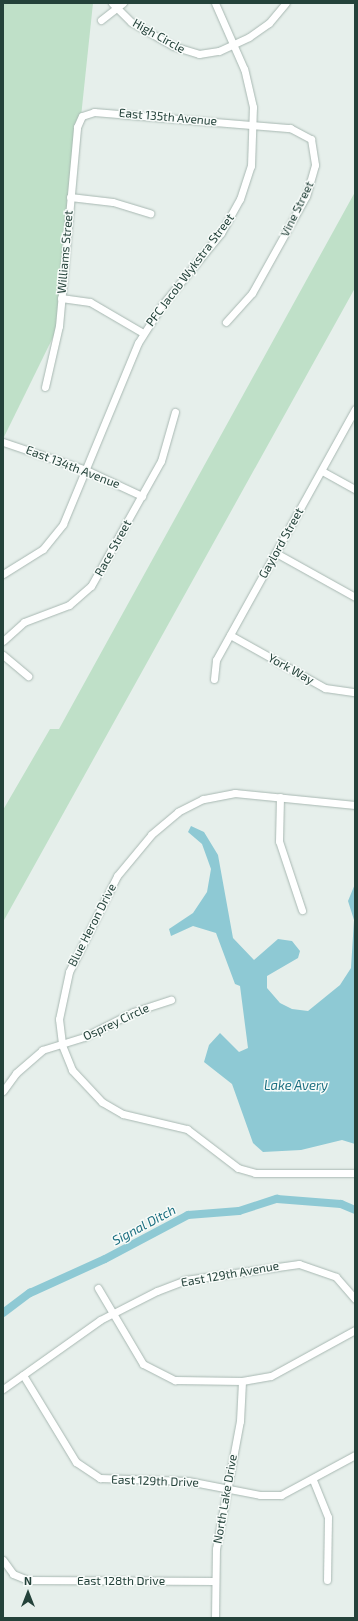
<!DOCTYPE html>
<html>
<head>
<meta charset="utf-8">
<style>
	body { margin:0 }
	#map { position:relative; width:358px; height:1621px; overflow:hidden; background:#e6efeb; font-family:"Exo 2",sans-serif }
	div>[style] { position:absolute }
	.green>* { inset:0; background:#bfe0c8 }
	.water>* { inset:0; background:#8ec9d4 }
	.canal>* { height:8px; margin:-4px; padding:0 4px; transform-origin:4px; border-radius:4px; background:#8ec9d4 }
	.roads { filter:drop-shadow(0 0 1px #a8b8b2) drop-shadow(0 0 1px #a8b8b2) }
	.minor>* { height:7px; margin:-3.5px; padding:0 3.5px; transform-origin:3.5px; border-radius:3.5px; background:#fff }
	span { translate:-50% -50%; white-space:nowrap; text-align:center; line-height:1.15; -webkit-text-stroke:3px #f7fbf9; paint-order:stroke }
	.street-label { font-size:12px; color:#24423a }
	.water-label { font-size:13px; color:#1c6f80; font-style:italic }
	.frame { position:absolute; inset:0; border:4px solid #24423a; pointer-events:none }
	.north { position:absolute; left:8px; top:1573px; width:40px; height:40px; -webkit-text-stroke:3px #f7fbf9; paint-order:stroke; rotate:0deg; font-size:11px; font-weight:700; line-height:16px; text-align:center; color:#24423a }
	.north::after { content:''; display:block; margin:auto; width:14px; height:18px; background:#24423a; clip-path:polygon(50% 0,100% 100%,50% 72%,0 100%) }
</style>
</head>
<body>
<div id="map">
	<div class="green">
		<i style="clip-path:polygon(3px 3px,93px 3px,59px 325px,3px 439px)"></i>
		<i style="clip-path:polygon(355px 192px,355px 288px,3px 922px,3px 810px,50px 729px,59px 729px)"></i>
	</div>
	<div class="water">
		<i style="clip-path:polygon(191px 826px,204px 832px,218px 855px,233px 938px,254px 960px,278px 939px,292px 941px,300px 951px,298px 958px,267px 976px,267px 988px,280px 1003px,292px 1009px,308px 1011px,340px 985px,351px 968px,354px 920px,348px 901px,355px 884px,355px 1144px,342px 1140px,301px 1150px,263px 1152px,253px 1143px,232px 1084px,204px 1062px,209px 1045px,220px 1033px,239px 1052px,248px 1048px,240px 986px,235px 984px,216px 933px,193px 926px,171px 936px,169px 929px,193px 913px,207px 892px,211px 869px,202px 844px,188px 832px)"></i>
	</div>
	<div class="canal">
		<i style="left:3px;top:1313px;width:34px;rotate:-37deg"></i>
		<i style="left:30px;top:1293px;width:82px;rotate:-24.4deg"></i>
		<i style="left:105px;top:1259px;width:94px;rotate:-27.9deg"></i>
		<i style="left:188px;top:1215px;width:51px;rotate:-4.5deg"></i>
		<i style="left:239px;top:1211px;width:40px;rotate:-18deg"></i>
		<i style="left:277px;top:1199px;width:64px;rotate:4.5deg"></i>
		<i style="left:341px;top:1204px;width:15px;rotate:23deg"></i>
	</div>
	<div class="roads">
		<div class="minor">
			<i style="left:112px;top:3px;width:27px;rotate:45deg"></i>
			<i style="left:131px;top:22px;width:48px;rotate:29.7deg"></i>
			<i style="left:173px;top:46px;width:27px;rotate:17deg"></i>
			<i style="left:199px;top:54px;width:20px;rotate:-9deg"></i>
			<i style="left:219px;top:51px;width:33px;rotate:-25deg"></i>
			<i style="left:249px;top:37px;width:24px;rotate:-35deg"></i>
			<i style="left:269px;top:23px;width:26px;rotate:-50deg"></i>
			<i style="left:101px;top:20px;width:28px;rotate:-38deg"></i>
			<i style="left:70px;top:197px;width:43px;rotate:6.6deg"></i>
			<i style="left:113px;top:202px;width:39px;rotate:17deg"></i>
			<i style="left:61px;top:298px;width:29px;rotate:8deg"></i>
			<i style="left:90px;top:302px;width:61px;rotate:30.3deg"></i>
			<i style="left:45px;top:387px;width:63px;rotate:-77.1deg"></i>
			<i style="left:59px;top:326px;width:200px;rotate:-84.8deg"></i>
			<i style="left:77px;top:127px;width:12px;rotate:-66deg"></i>
			<i style="left:82px;top:116px;width:13px;rotate:-18deg"></i>
			<i style="left:94px;top:112px;width:197px;rotate:4.7deg"></i>
			<i style="left:290px;top:128px;width:24px;rotate:28deg"></i>
			<i style="left:311px;top:139px;width:26px;rotate:81deg"></i>
			<i style="left:315px;top:165px;width:32px;rotate:106deg"></i>
			<i style="left:306px;top:196px;width:111px;rotate:119.1deg"></i>
			<i style="left:252px;top:293px;width:39px;rotate:132deg"></i>
			<i style="left:3px;top:442px;width:88px;rotate:18.6deg"></i>
			<i style="left:86px;top:470px;width:62px;rotate:24.9deg"></i>
			<i style="left:322px;top:471px;width:38px;rotate:29deg"></i>
			<i style="left:276px;top:553px;width:90px;rotate:29.1deg"></i>
			<i style="left:3px;top:574px;width:47px;rotate:-32deg"></i>
			<i style="left:43px;top:549px;width:32px;rotate:-51deg"></i>
			<i style="left:63px;top:524px;width:196px;rotate:-67.5deg"></i>
			<i style="left:138px;top:343px;width:45px;rotate:-57.7deg"></i>
			<i style="left:162px;top:305px;width:93px;rotate:-50.7deg"></i>
			<i style="left:221px;top:233px;width:39px;rotate:-61deg"></i>
			<i style="left:240px;top:199px;width:35px;rotate:-72deg"></i>
			<i style="left:251px;top:166px;width:59px;rotate:-88.1deg"></i>
			<i style="left:253px;top:107px;width:39px;rotate:-103deg"></i>
			<i style="left:244px;top:69px;width:72px;rotate:-113.7deg"></i>
			<i style="left:230px;top:635px;width:109px;rotate:29.2deg"></i>
			<i style="left:325px;top:688px;width:30px;rotate:8deg"></i>
			<i style="left:3px;top:641px;width:28px;rotate:-42deg"></i>
			<i style="left:24px;top:622px;width:48px;rotate:-20.7deg"></i>
			<i style="left:69px;top:605px;width:29px;rotate:-41deg"></i>
			<i style="left:91px;top:586px;width:143px;rotate:-60.8deg"></i>
			<i style="left:161px;top:461px;width:51px;rotate:-74.1deg"></i>
			<i style="left:3px;top:655px;width:33px;rotate:40deg"></i>
			<i style="left:214px;top:679px;width:19px;rotate:-84deg"></i>
			<i style="left:216px;top:660px;width:287px;rotate:-61deg"></i>
			<i style="left:280px;top:797px;width:44px;rotate:91.3deg"></i>
			<i style="left:279px;top:841px;width:73px;rotate:71.6deg"></i>
			<i style="left:355px;top:805px;width:121px;rotate:-174.3deg"></i>
			<i style="left:235px;top:793px;width:33px;rotate:169deg"></i>
			<i style="left:203px;top:799px;width:28px;rotate:153deg"></i>
			<i style="left:178px;top:812px;width:35px;rotate:140deg"></i>
			<i style="left:151px;top:835px;width:53px;rotate:129.7deg"></i>
			<i style="left:117px;top:876px;width:107px;rotate:116.6deg"></i>
			<i style="left:69px;top:972px;width:48px;rotate:102deg"></i>
			<i style="left:59px;top:1019px;width:26px;rotate:83deg"></i>
			<i style="left:62px;top:1045px;width:27px;rotate:68deg"></i>
			<i style="left:72px;top:1070px;width:44px;rotate:46.8deg"></i>
			<i style="left:102px;top:1102px;width:24px;rotate:30deg"></i>
			<i style="left:123px;top:1114px;width:66px;rotate:13.2deg"></i>
			<i style="left:187px;top:1129px;width:64px;rotate:37.4deg"></i>
			<i style="left:238px;top:1168px;width:18px;rotate:16deg"></i>
			<i style="left:255px;top:1173px;width:100px"></i>
			<i style="left:3px;top:1091px;width:22px;rotate:-54deg"></i>
			<i style="left:16px;top:1073px;width:35px;rotate:-41deg"></i>
			<i style="left:42px;top:1050px;width:44px;rotate:-17.2deg"></i>
			<i style="left:84px;top:1037px;width:55px;rotate:-27deg"></i>
			<i style="left:133px;top:1012px;width:40px;rotate:-18deg"></i>
			<i style="left:98px;top:1288px;width:88px;rotate:59.4deg"></i>
			<i style="left:143px;top:1364px;width:36px;rotate:27deg"></i>
			<i style="left:175px;top:1380px;width:67px;rotate:0.9deg"></i>
			<i style="left:242px;top:1381px;width:29px;rotate:-10deg"></i>
			<i style="left:271px;top:1376px;width:96px;rotate:-28.7deg"></i>
			<i style="left:23px;top:1375px;width:102px;rotate:58.7deg"></i>
			<i style="left:76px;top:1462px;width:29px;rotate:34deg"></i>
			<i style="left:100px;top:1478px;width:88px;rotate:2deg"></i>
			<i style="left:188px;top:1481px;width:73px;rotate:11deg"></i>
			<i style="left:260px;top:1495px;width:21px"></i>
			<i style="left:281px;top:1495px;width:84px;rotate:-28.4deg"></i>
			<i style="left:3px;top:1389px;width:119px;rotate:-35.4deg"></i>
			<i style="left:100px;top:1320px;width:64px;rotate:-27deg"></i>
			<i style="left:157px;top:1291px;width:30px;rotate:-21deg"></i>
			<i style="left:185px;top:1280px;width:115px;rotate:-8deg"></i>
			<i style="left:299px;top:1264px;width:39px;rotate:19deg"></i>
			<i style="left:336px;top:1277px;width:29px;rotate:49deg"></i>
			<i style="left:313px;top:1480px;width:40px;rotate:68deg"></i>
			<i style="left:328px;top:1517px;width:63px;rotate:90.9deg"></i>
			<i style="left:3px;top:1560px;width:17px;rotate:54deg"></i>
			<i style="left:13px;top:1574px;width:16px;rotate:22deg"></i>
			<i style="left:28px;top:1580px;width:187px;rotate:0.3deg"></i>
			<i style="left:215px;top:1618px;width:69px;rotate:-89.2deg"></i>
			<i style="left:216px;top:1549px;width:130px;rotate:-79.4deg"></i>
			<i style="left:240px;top:1421px;width:40px;rotate:-87.1deg"></i>
		</div>
	</div>
	<div class="street-label">
		<span style="left:159px;top:36px;rotate:29deg">High Circle</span>
		<span style="left:168px;top:117px;rotate:5deg">East 135th Avenue</span>
		<span style="left:297px;top:209px;rotate:-64deg">Vine Street</span>
		<span style="left:65px;top:252px;rotate:-85deg">Williams Street</span>
		<span style="left:190px;top:270px;rotate:-53deg">PFC Jacob Wykstra Street</span>
		<span style="left:73px;top:467px;rotate:21deg">East 134th Avenue</span>
		<span style="left:281px;top:543px;rotate:-61deg">Gaylord Street</span>
		<span style="left:113px;top:548px;rotate:-61deg">Race Street</span>
		<span style="left:291px;top:669px;rotate:29deg">York Way</span>
		<span style="left:92px;top:925px;rotate:-63deg">Blue Heron Drive</span>
		<span style="left:116px;top:1022px;rotate:-25deg">Osprey Circle</span>
		<span style="left:230px;top:1274px;rotate:-10deg">East 129th Avenue</span>
		<span style="left:155px;top:1481px;rotate:2deg">East 129th Drive</span>
		<span style="left:225px;top:1499px;rotate:-80deg">North Lake Drive</span>
		<span style="left:121px;top:1581px">East 128th Drive</span>
	</div>
	<div class="water-label">
		<span style="left:296px;top:1085px">Lake Avery</span>
		<span style="left:144px;top:1225px;rotate:-28deg">Signal Ditch</span>
	</div>
	<div class="frame"></div>
	<div class="north">N</div>
</div>
</body>
</html>
